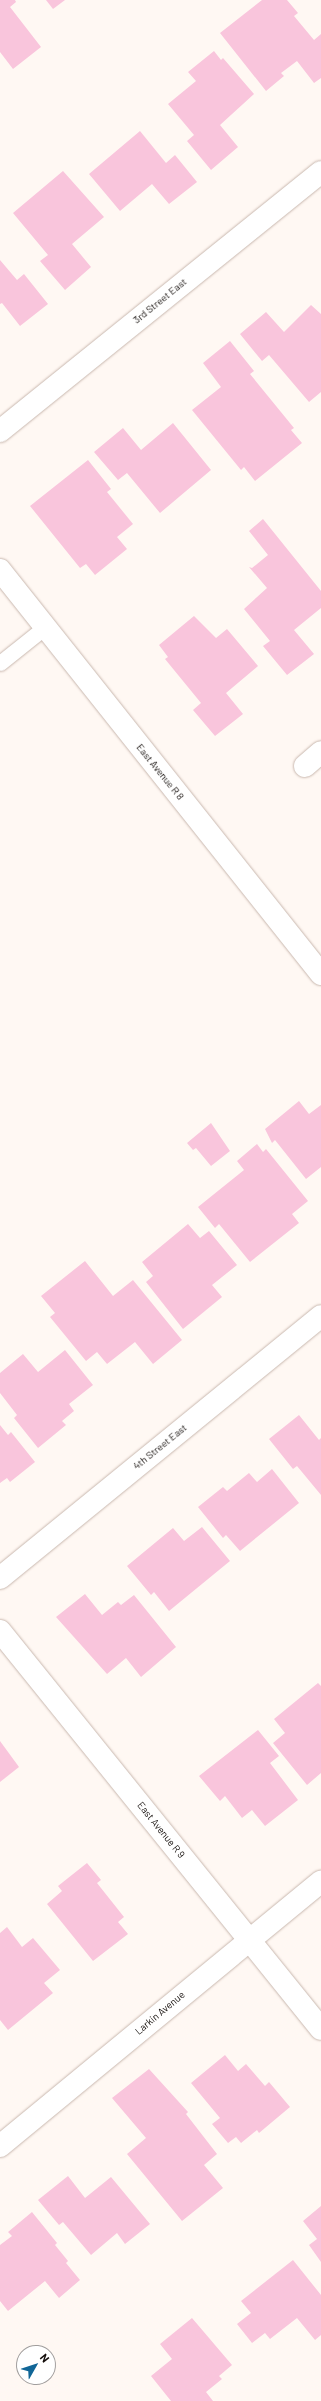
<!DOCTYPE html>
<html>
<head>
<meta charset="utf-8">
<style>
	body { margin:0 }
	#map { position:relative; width:321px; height:2401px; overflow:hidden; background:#fff8f3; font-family:Barlow,sans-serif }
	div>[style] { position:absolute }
	.building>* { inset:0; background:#f9c5dc }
	.roads { filter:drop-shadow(0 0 1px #c9b8af) drop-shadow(0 0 1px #c9b8af) }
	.service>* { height:15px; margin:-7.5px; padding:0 7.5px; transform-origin:7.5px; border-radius:7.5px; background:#fff }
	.minor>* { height:22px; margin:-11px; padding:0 11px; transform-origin:11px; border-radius:11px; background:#fff }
	.tertiary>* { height:22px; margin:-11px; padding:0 11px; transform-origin:11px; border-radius:11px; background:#fff }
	span { translate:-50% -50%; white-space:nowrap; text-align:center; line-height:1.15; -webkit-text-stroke:3px #fff; paint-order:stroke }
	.street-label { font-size:10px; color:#130d0a }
	.north { position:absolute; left:16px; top:2345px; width:40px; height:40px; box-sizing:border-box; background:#fff; border:1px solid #a19e9d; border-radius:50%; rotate:51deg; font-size:11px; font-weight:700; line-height:16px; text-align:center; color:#130d0a }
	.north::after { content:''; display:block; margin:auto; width:14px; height:18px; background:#116697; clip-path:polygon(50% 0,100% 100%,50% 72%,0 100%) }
</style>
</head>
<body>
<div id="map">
	<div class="building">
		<i style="clip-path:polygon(0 0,15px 0,16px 2px,10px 7px,41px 47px,13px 69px,0 52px)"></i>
		<i style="clip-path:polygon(46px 0,65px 0,53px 9px)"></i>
		<i style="clip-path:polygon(262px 0,287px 0,298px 13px,294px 16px,314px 40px,321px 34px,321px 78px,314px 83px,297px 61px,281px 73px,284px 76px,266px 91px,220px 33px)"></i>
		<i style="clip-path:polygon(214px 51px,221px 60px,223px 58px,254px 94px,220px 125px,238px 147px,211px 170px,187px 141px,194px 135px,168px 104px,196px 81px,188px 72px)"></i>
		<i style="clip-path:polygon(140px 131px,166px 163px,175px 155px,197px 182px,169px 204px,152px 184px,120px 211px,89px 174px)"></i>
		<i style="clip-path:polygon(63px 171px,104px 217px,72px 244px,91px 267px,65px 290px,40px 261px,48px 255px,13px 213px)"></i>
		<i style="clip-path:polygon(0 260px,17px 280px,24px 274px,48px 304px,20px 326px,2px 303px,0 304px)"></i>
		<i style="clip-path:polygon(311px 305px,321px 314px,321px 392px,309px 402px,269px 355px,262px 361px,240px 334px,266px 312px,284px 332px)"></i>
		<i style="clip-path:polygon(230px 341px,254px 371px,250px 374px,294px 428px,291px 430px,302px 443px,255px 481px,244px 467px,241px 470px,192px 410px,221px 387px,203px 363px)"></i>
		<i style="clip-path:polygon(173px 423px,211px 470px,160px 513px,127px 473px,118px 480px,94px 452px,123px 428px,141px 450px)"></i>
		<i style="clip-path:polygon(88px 460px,111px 489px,107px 492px,133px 524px,117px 537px,127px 549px,95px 575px,86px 564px,80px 568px,30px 506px)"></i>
		<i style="clip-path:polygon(263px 519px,321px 591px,321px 608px,294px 630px,314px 654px,287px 675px,263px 646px,270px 641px,244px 609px,267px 588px,249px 567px,252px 568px,268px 555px,249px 531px)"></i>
		<i style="clip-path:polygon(194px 616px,216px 638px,227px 629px,258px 666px,226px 693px,243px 714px,215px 736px,193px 710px,201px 703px,165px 659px,168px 657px,159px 645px)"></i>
		<i style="clip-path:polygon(299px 1101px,309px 1114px,321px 1105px,321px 1167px,306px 1179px,275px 1140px,272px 1143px,265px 1129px)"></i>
		<i style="clip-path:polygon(211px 1123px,230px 1151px,211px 1166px,196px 1148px,193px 1150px,187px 1143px)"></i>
		<i style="clip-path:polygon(257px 1144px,263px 1152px,266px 1149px,308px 1201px,292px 1214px,299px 1223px,250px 1262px,219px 1224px,215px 1228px,198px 1207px,244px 1170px,237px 1161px)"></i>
		<i style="clip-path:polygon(188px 1224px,200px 1238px,209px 1231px,237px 1265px,212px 1285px,222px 1297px,183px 1329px,146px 1282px,153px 1276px,142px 1262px)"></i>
		<i style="clip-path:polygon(85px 1261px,113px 1296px,133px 1280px,182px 1340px,153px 1364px,135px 1342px,107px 1364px,97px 1352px,86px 1361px,50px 1317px,55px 1313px,41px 1296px)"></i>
		<i style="clip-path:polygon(65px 1350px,93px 1385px,69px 1404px,74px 1411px,62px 1421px,66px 1425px,38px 1448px,14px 1418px,17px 1415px,0 1393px,0 1373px,23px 1354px,38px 1372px)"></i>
		<i style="clip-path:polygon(299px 1415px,319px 1440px,321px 1438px,321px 1495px,297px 1466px,293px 1469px,269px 1439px)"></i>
		<i style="clip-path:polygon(0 1425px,8px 1435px,11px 1432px,35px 1462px,10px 1482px,7px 1478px,0 1483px)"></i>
		<i style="clip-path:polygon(272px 1469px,299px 1503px,240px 1551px,226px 1535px,223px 1538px,198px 1507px,223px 1487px,227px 1491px,249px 1473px,257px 1482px)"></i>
		<i style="clip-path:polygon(202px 1527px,230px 1561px,169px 1611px,154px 1592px,151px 1595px,127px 1566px,173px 1528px,184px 1541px)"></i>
		<i style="clip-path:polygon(85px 1594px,102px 1615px,118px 1602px,121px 1605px,134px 1595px,176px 1647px,141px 1677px,126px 1658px,107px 1674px,56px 1617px)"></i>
		<i style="clip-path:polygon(318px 1683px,321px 1686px,321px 1773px,307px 1785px,273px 1743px,285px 1733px,274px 1719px)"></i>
		<i style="clip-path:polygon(258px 1730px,279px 1756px,270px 1763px,298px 1800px,265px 1826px,252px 1810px,242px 1818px,225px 1796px,220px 1801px,199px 1776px)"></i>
		<i style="clip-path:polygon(0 1741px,19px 1767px,0 1782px)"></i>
		<i style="clip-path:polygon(87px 1863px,101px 1880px,97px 1883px,124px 1917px,118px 1922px,128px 1934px,93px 1961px,47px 1904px,62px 1891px,58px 1886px)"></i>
		<i style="clip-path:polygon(7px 1927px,22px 1947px,33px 1938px,60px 1970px,44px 1983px,53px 1993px,8px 2030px,0 2020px,0 1933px)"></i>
		<i style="clip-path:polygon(225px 2055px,238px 2071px,246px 2064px,265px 2086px,269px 2082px,290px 2107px,259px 2133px,257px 2130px,241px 2143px,236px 2137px,228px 2143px,212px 2124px,220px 2118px,191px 2083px)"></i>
		<i style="clip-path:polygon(149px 2069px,188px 2112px,186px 2114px,217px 2154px,204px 2165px,223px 2188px,182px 2221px,127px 2154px,146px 2138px,112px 2098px)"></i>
		<i style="clip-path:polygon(68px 2176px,85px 2198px,111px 2177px,150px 2224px,125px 2244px,117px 2233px,91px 2255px,63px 2222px,59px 2225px,38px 2200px)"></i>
		<i style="clip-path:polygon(321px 2206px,321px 2262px,309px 2245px,317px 2239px,303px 2221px)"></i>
		<i style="clip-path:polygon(32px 2212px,57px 2243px,55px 2245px,68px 2261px,66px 2263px,80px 2280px,59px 2298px,45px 2281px,8px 2311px,0 2301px,0 2245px,12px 2236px,8px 2232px)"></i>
		<i style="clip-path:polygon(293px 2260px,321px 2295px,321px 2335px,315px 2340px,297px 2318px,270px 2339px,265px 2333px,252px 2343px,237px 2324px,251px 2313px,241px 2301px)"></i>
		<i style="clip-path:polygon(192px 2318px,232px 2365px,219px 2376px,222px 2379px,206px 2392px,213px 2401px,171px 2401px,151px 2376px,172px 2359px,160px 2344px)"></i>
	</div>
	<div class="roads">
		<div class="service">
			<i style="left:0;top:663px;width:58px;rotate:-38.7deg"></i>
		</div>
		<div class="minor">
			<i style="left:0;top:431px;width:412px;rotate:-38.9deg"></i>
			<i style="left:305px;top:766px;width:21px;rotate:-41deg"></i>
			<i style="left:0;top:1578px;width:414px;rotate:-39.2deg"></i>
			<i style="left:0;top:1631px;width:511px;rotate:51.11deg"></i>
			<i style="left:0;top:2146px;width:416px;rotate:-39.5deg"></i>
		</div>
		<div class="tertiary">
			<i style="left:0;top:570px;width:516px;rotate:51.53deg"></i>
		</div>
	</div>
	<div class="street-label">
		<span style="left:160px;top:301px;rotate:-39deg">3rd Street East</span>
		<span style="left:160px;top:772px;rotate:51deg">East Avenue R 8</span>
		<span style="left:160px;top:1447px;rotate:-39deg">4th Street East</span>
		<span style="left:161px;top:1830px;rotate:51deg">East Avenue R 9</span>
		<span style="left:160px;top:2013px;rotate:-40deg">Larkin Avenue</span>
	</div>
	<div class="north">N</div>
</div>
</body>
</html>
